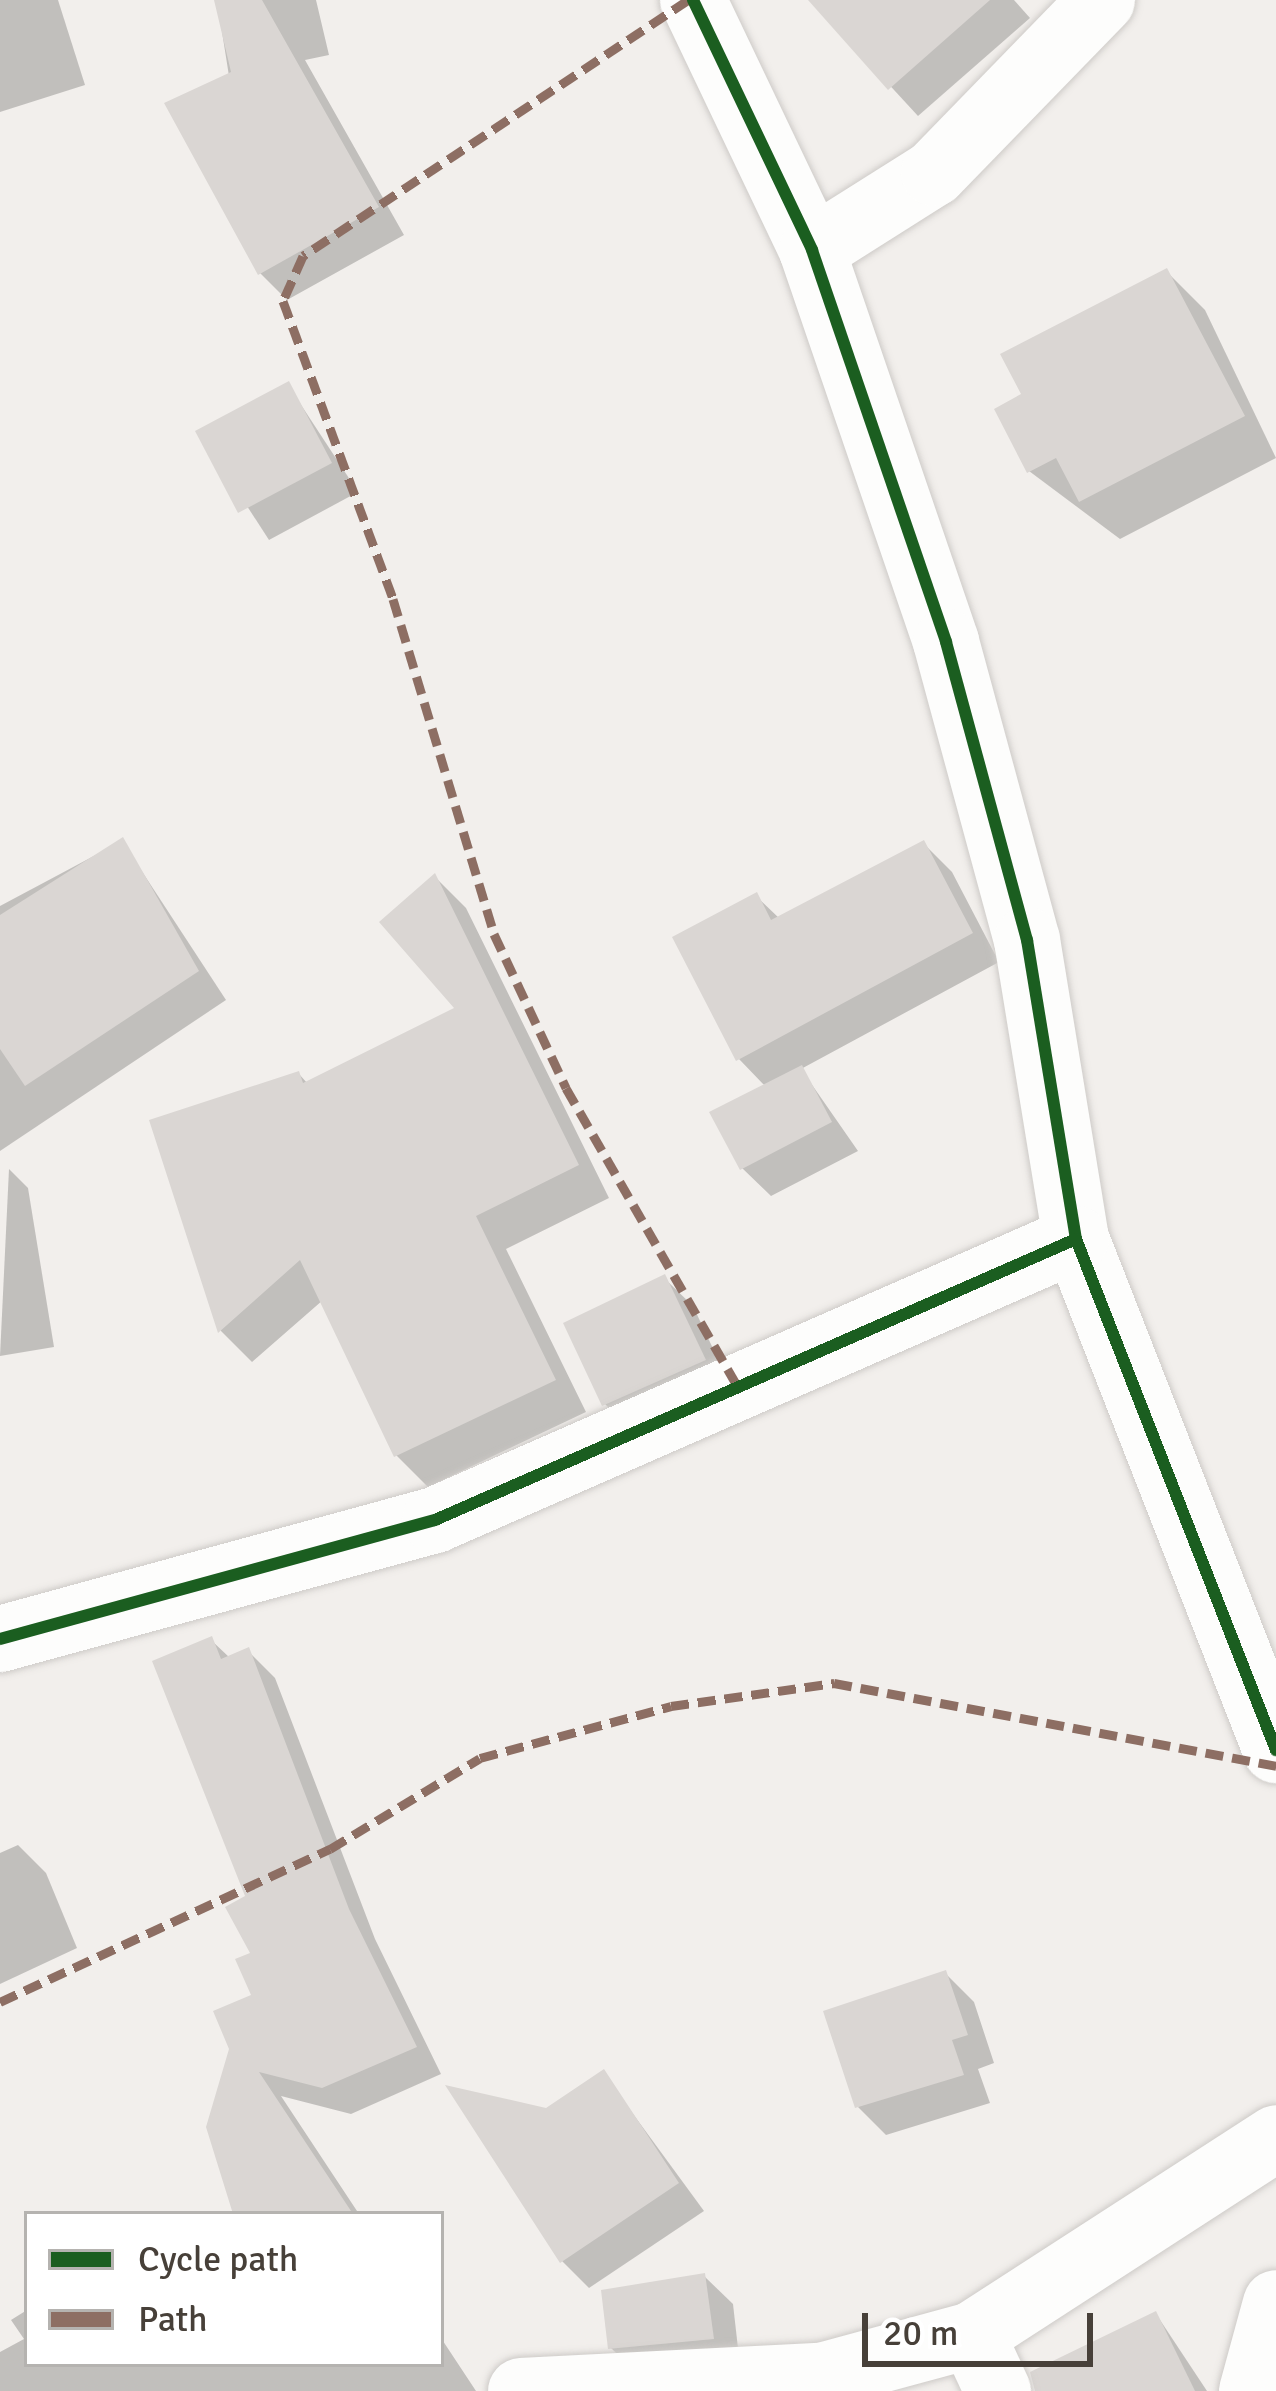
<!DOCTYPE html>
<html>
<head>
<meta charset="utf-8">
<style>
	body { margin:0 }
	#map { position:relative; width:1276px; height:2391px; overflow:hidden; background:#f2efec; font-family:Signika,sans-serif }
	div>[style] { position:absolute }
	.shadow>* { inset:0; background:#0003 }
	.building>* { inset:0; background:#dad6d3 }
	.roads { filter:drop-shadow(0 0 3px #cecbc8) drop-shadow(0 0 3px #cecbc8) }
	.minor>* { height:66px; margin:-33px; padding:0 33px; transform-origin:33px; border-radius:33px; background:#fdfdfc }
	.quiet>* { height:9px; margin-top:-4.5px; transform-origin:0; background:repeating-linear-gradient(90deg,#8d6e63 0 18px,transparent 0 27px) }
	.cycleway>* { height:12px; margin:-6px; padding:0 6px; transform-origin:6px; border-radius:6px; background:#1b5e20 }
	span { translate:-50% -50%; white-space:nowrap; text-align:center; line-height:1.15; -webkit-text-stroke:9px #fff; paint-order:stroke }
	.legend { position:absolute; left:24px; top:2211px; width:420px; height:156px; box-sizing:border-box; background:#fff; border:3px solid #b5b3b0; margin:0; padding:15px 21px; list-style:none; font-size:36px; color:#474039 }
	.legend li { display:flex; align-items:center; gap:24px; height:60px }
	.legend b { width:60px; border:3px solid #b5b3b0 }
	.scale { position:absolute; left:862px; top:2313px; width:231px; height:54px; box-sizing:border-box; border:6px solid #474039; border-top:0; padding-left:15px; font-size:36px; line-height:42px; white-space:nowrap; color:#474039; -webkit-text-stroke:9px #fff; paint-order:stroke }
</style>
</head>
<body>
<div id="map">
	<div class="shadow">
		<i style="clip-path:polygon(0 0,58px 0,85px 85px,0 112px)"></i>
		<i style="clip-path:polygon(217px 0,316px 0,329px 55px,305px 60px,404px 235px,287px 300px,260px 273px)"></i>
		<i style="clip-path:polygon(840px 0,1014px 0,1030px 18px,918px 116px,824px 14px)"></i>
		<i style="clip-path:polygon(1166px 271px,1205px 310px,1276px 458px,1120px 539px,1029px 471px)"></i>
		<i style="clip-path:polygon(288px 385px,358px 492px,269px 540px,199px 432px)"></i>
		<i style="clip-path:polygon(122px 841px,226px 1000px,0 1151px,0 906px)"></i>
		<i style="clip-path:polygon(924px 844px,952px 872px,999px 962px,801px 1069px,858px 1151px,771px 1196px,742px 1168px,766px 1087px,739px 1059px,756px 896px,780px 919px)"></i>
		<i style="clip-path:polygon(435px 877px,466px 908px,609px 1198px,506px 1249px,586px 1412px,428px 1487px,396px 1455px,323px 1300px,252px 1362px,221px 1331px,153px 1122px,299px 1074px,308px 1084px,459px 1009px)"></i>
		<i style="clip-path:polygon(9px 1169px,28px 1188px,54px 1347px,0 1356px)"></i>
		<i style="clip-path:polygon(664px 1278px,693px 1306px,732px 1389px,633px 1432px,605px 1404px)"></i>
		<i style="clip-path:polygon(211px 1640px,230px 1658px,248px 1651px,275px 1678px,375px 1939px,441px 2074px,351px 2114px,281px 2096px,359px 2214px,236px 2214px,254px 1954px)"></i>
		<i style="clip-path:polygon(18px 1845px,46px 1873px,77px 1948px,0 1984px,0 1853px)"></i>
		<i style="clip-path:polygon(945px 1973px,974px 2002px,994px 2063px,978px 2069px,990px 2103px,886px 2135px,858px 2107px)"></i>
		<i style="clip-path:polygon(603px 2073px,704px 2211px,589px 2288px,562px 2261px,547px 2111px)"></i>
		<i style="clip-path:polygon(704px 2276px,733px 2304px,740px 2366px,640px 2376px,611px 2348px)"></i>
		<i style="clip-path:polygon(27px 2310px,27px 2364px,441px 2364px,441px 2338px,476px 2391px,0 2391px,0 2352px,24px 2339px,11px 2320px)"></i>
		<i style="clip-path:polygon(1156px 2314px,1207px 2391px,1053px 2391px)"></i>
	</div>
	<div class="building">
		<i style="clip-path:polygon(214px 0,262px 0,379px 207px,258px 275px,164px 103px,231px 72px)"></i>
		<i style="clip-path:polygon(808px 0,990px 0,888px 90px)"></i>
		<i style="clip-path:polygon(1167px 268px,1245px 416px,1079px 502px,1056px 458px,1027px 473px,994px 409px,1021px 394px,1000px 354px)"></i>
		<i style="clip-path:polygon(289px 381px,332px 463px,238px 513px,195px 431px)"></i>
		<i style="clip-path:polygon(123px 837px,199px 971px,25px 1086px,0 1049px,0 915px)"></i>
		<i style="clip-path:polygon(924px 840px,973px 933px,736px 1061px,672px 937px,757px 892px,771px 920px)"></i>
		<i style="clip-path:polygon(435px 873px,579px 1165px,476px 1216px,556px 1380px,394px 1457px,300px 1260px,218px 1333px,149px 1120px,299px 1071px,303px 1083px,454px 1008px,379px 922px)"></i>
		<i style="clip-path:polygon(802px 1065px,832px 1122px,740px 1170px,709px 1112px)"></i>
		<i style="clip-path:polygon(665px 1274px,706px 1360px,602px 1406px,563px 1323px)"></i>
		<i style="clip-path:polygon(212px 1636px,221px 1659px,249px 1647px,349px 1909px,417px 2047px,322px 2088px,259px 2072px,353px 2214px,233px 2214px,206px 2127px,229px 2049px,213px 2011px,251px 1995px,235px 1959px,250px 1953px,225px 1907px,245px 1896px,152px 1661px)"></i>
		<i style="clip-path:polygon(946px 1970px,968px 2035px,952px 2040px,964px 2075px,855px 2108px,823px 2011px)"></i>
		<i style="clip-path:polygon(604px 2069px,679px 2183px,560px 2263px,445px 2085px,546px 2108px)"></i>
		<i style="clip-path:polygon(705px 2273px,714px 2339px,608px 2349px,601px 2290px)"></i>
		<i style="clip-path:polygon(1156px 2311px,1195px 2391px,1035px 2391px,1030px 2372px)"></i>
	</div>
	<div class="roads">
		<div class="minor">
			<i style="left:693px;top:0;width:277px;rotate:64.5deg"></i>
			<i style="left:812px;top:250px;width:414px;rotate:71.1deg"></i>
			<i style="left:946px;top:642px;width:309px;rotate:74.8deg"></i>
			<i style="left:1027px;top:940px;width:303px;rotate:80.7deg"></i>
			<i style="left:1076px;top:1239px;width:549px;rotate:68.63deg"></i>
			<i style="left:812px;top:250px;width:144px;rotate:-32.3deg"></i>
			<i style="left:934px;top:173px;width:241px;rotate:-45.8deg"></i>
			<i style="left:0;top:1639px;width:451px;rotate:-15.3deg"></i>
			<i style="left:435px;top:1520px;width:700px;rotate:-23.67deg"></i>
			<i style="left:972px;top:2335px;width:62px;rotate:65.1deg"></i>
			<i style="left:521px;top:2391px;width:300px;rotate:-2.9deg"></i>
			<i style="left:821px;top:2376px;width:156px;rotate:-15.2deg"></i>
			<i style="left:972px;top:2335px;width:362px;rotate:-32.9deg"></i>
			<i style="left:1252px;top:2391px;width:91px;rotate:-74.7deg"></i>
		</div>
	</div>
	<div class="quiet">
		<i style="left:688px;top:0;width:462px;rotate:146.4deg"></i>
		<i style="left:303px;top:256px;width:49px;rotate:114deg"></i>
		<i style="left:283px;top:301px;width:318px;rotate:69.7deg"></i>
		<i style="left:393px;top:599px;width:350px;rotate:73.2deg"></i>
		<i style="left:494px;top:934px;width:170px;rotate:64.9deg"></i>
		<i style="left:566px;top:1088px;width:345px;rotate:60.1deg"></i>
		<i style="left:0;top:2002px;width:364px;rotate:-24.9deg"></i>
		<i style="left:330px;top:1849px;width:175px;rotate:-31.2deg"></i>
		<i style="left:480px;top:1758px;width:198px;rotate:-15.2deg"></i>
		<i style="left:671px;top:1706px;width:165px;rotate:-8deg"></i>
		<i style="left:834px;top:1683px;width:450px;rotate:10.6deg"></i>
	</div>
	<div class="cycleway">
		<i style="left:693px;top:0;width:277px;rotate:64.5deg"></i>
		<i style="left:812px;top:250px;width:414px;rotate:71.1deg"></i>
		<i style="left:946px;top:642px;width:309px;rotate:74.8deg"></i>
		<i style="left:1027px;top:940px;width:303px;rotate:80.7deg"></i>
		<i style="left:1076px;top:1239px;width:549px;rotate:68.63deg"></i>
		<i style="left:0;top:1639px;width:451px;rotate:-15.3deg"></i>
		<i style="left:435px;top:1520px;width:700px;rotate:-23.67deg"></i>
	</div>
	<ul class="legend">
	<li><b style="height:15px;background:#1b5e20"></b>Cycle path</li>
	<li><b style="height:15px;background:#8d6e63"></b>Path</li>
	</ul>
	<div class="scale">20 m</div>
</div>
</body>
</html>
